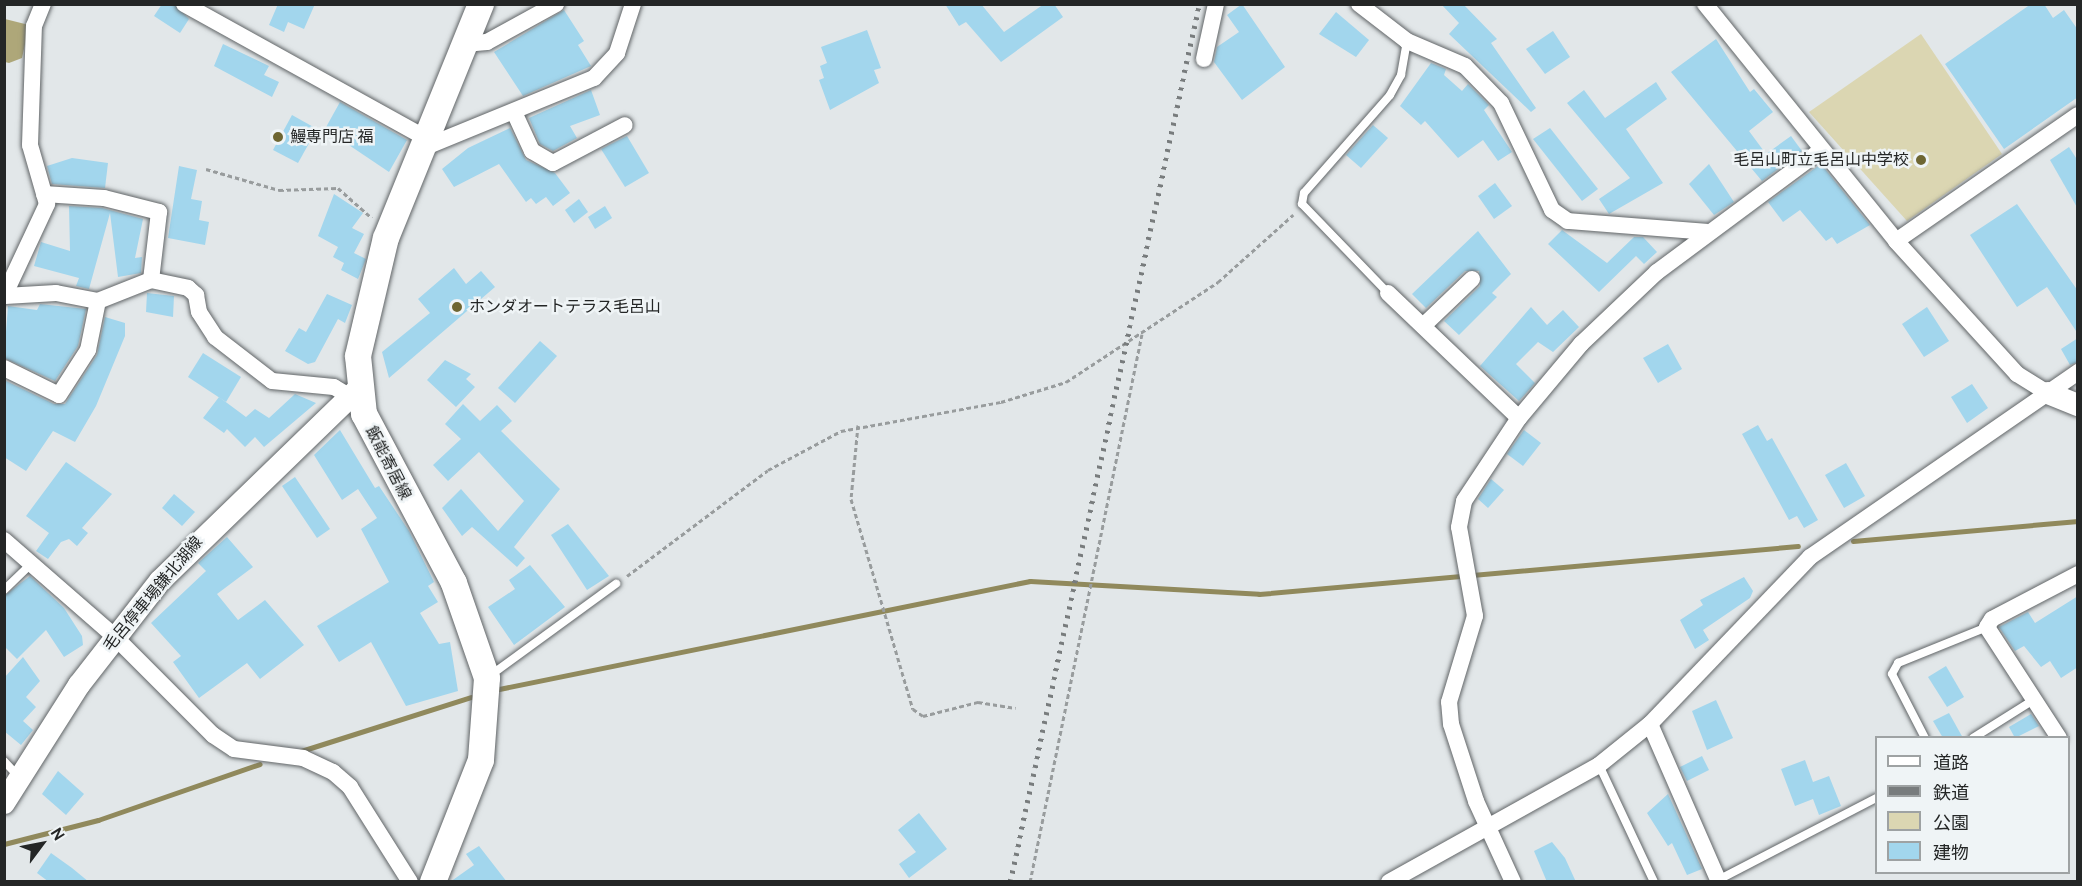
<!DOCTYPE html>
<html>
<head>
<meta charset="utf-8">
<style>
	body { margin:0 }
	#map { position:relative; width:2082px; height:886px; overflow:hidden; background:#e2e7e9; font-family:Cabin,"Noto Sans JP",sans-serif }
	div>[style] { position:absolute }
	.green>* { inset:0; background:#dbd6b2 }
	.forest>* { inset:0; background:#aea779 }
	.stream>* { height:5px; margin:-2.5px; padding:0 2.5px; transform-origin:2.5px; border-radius:2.5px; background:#90895c }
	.building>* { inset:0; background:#a2d6ed }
	.path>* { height:3px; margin-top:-1.5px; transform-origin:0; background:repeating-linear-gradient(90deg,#989c9d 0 4.5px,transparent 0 7.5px) }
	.roads { filter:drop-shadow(0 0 2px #616567) drop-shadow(0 0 2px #616567) }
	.lane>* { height:8px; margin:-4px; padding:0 4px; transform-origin:4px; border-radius:4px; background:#fff }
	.street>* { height:16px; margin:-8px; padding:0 8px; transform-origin:8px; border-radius:8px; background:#fff }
	.secondary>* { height:22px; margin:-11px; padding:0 11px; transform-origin:11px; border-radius:11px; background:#fff }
	.primary>* { height:26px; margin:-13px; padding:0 13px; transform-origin:13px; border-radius:13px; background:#fff }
	.rail>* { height:4.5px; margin-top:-2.25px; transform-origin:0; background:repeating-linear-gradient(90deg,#787c7d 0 3px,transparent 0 9px) }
	.dots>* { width:16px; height:16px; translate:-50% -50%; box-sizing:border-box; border:3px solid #eff4f6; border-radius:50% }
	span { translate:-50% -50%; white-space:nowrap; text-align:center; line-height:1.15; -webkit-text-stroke:5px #eff4f6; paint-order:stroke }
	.poi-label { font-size:16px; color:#242626 }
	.left { translate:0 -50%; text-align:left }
	.right { translate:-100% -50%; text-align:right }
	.street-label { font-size:16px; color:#242626 }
	.frame { position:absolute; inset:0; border:6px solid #242626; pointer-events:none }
	.legend { position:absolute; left:1875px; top:736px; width:195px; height:138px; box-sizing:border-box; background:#eff4f6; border:2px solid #9ea2a3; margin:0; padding:8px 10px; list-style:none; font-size:18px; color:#242626 }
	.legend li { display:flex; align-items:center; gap:12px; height:30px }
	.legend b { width:30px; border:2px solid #9ea2a3 }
	.north { position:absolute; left:12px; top:814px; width:60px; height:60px; -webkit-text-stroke:4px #eff4f6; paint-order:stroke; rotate:58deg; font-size:16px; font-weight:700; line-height:24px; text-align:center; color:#242626 }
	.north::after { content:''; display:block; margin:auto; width:21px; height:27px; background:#242626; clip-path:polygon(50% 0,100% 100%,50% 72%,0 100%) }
</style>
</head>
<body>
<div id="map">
	<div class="green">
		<i style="clip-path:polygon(1921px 34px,2002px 154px,1907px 221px,1809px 112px)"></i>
	</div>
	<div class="forest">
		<i style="clip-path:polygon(5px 19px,29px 25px,22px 58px,9px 63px,5px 62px)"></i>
	</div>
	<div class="stream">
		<i style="left:1853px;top:541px;width:226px;rotate:-5.1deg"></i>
		<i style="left:499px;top:689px;width:542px;rotate:-11.5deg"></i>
		<i style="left:1030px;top:581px;width:229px;rotate:3.2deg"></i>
		<i style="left:1259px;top:594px;width:541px;rotate:-5.09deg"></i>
		<i style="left:301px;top:751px;width:178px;rotate:-17.6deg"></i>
		<i style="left:4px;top:844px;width:97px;rotate:-14.3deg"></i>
		<i style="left:98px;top:820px;width:171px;rotate:-19.1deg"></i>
	</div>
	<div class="building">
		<i style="clip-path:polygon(162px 4px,174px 4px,189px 19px,180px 33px,154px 16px)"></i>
		<i style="clip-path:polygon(278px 4px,315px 4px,304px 29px,288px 22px,284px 32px,269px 25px)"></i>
		<i style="clip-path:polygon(945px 4px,981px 4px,1004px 32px,1044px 4px,1054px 4px,1063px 17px,1001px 62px,966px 22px,959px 26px)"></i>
		<i style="clip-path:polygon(1242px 4px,1285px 67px,1242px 100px,1214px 62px,1217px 47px,1239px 32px,1227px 15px)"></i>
		<i style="clip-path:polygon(1441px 4px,1463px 4px,1497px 39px,1491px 43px,1536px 108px,1531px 112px,1449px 34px,1459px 23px)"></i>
		<i style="clip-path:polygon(2031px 4px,2044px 4px,2053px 18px,2064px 10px,2078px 30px,2078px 97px,2004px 149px,1945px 64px)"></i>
		<i style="clip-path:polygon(564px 10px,584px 41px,578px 45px,591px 66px,523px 96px,494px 52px)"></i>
		<i style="clip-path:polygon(1336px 12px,1369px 40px,1356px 57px,1319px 34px)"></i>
		<i style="clip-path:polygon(867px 30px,881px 68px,874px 70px,879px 83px,830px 110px,819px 80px,824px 78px,820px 66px,827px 63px,821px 47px)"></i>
		<i style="clip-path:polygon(1553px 31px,1570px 57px,1545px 74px,1526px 49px)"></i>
		<i style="clip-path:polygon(1716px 39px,1750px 92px,1754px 89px,1773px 112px,1749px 131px,1766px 154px,1791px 136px,1802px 151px,1762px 181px,1671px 72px)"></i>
		<i style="clip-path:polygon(223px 44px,269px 66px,264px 75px,279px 82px,272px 97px,214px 66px)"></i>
		<i style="clip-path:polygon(1431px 63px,1446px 69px,1444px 75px,1462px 91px,1468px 84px,1489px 105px,1484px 110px,1512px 152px,1498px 161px,1483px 140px,1458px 158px,1425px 121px,1421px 125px,1400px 106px)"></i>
		<i style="clip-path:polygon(1656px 82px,1667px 99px,1626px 129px,1663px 183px,1609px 214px,1599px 199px,1630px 178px,1567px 103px,1584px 90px,1605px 118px)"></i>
		<i style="clip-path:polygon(591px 90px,600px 115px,570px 126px,577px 138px,553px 151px,540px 144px,529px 118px)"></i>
		<i style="clip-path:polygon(340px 102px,407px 140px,389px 172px,325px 129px)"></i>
		<i style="clip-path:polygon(292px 115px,317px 129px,298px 163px,273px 150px)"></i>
		<i style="clip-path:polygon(1373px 125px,1388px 138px,1361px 168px,1346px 155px)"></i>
		<i style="clip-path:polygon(510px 128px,526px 160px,555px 173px,570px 193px,553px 206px,546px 197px,536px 204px,531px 198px,526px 202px,499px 164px,454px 187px,442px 169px,468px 148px)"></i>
		<i style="clip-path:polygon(1550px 128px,1598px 189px,1582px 201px,1533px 139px)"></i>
		<i style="clip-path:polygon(627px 136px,649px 173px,625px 187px,601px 149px)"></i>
		<i style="clip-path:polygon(2069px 147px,2078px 161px,2078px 209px,2050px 160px)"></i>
		<i style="clip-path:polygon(72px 158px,108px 163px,105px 188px,52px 184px,47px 166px)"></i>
		<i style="clip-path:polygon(1709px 164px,1734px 202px,1714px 215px,1689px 184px)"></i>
		<i style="clip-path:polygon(1821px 164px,1870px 225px,1837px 244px,1832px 237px,1826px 241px,1800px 210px,1783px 222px,1768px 202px)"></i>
		<i style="clip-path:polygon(179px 166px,197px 170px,191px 199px,202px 201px,199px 220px,209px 222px,205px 245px,168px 238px)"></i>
		<i style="clip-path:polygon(1495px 183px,1512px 206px,1494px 219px,1478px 196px)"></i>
		<i style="clip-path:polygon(334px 194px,363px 213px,352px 228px,364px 234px,354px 253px,366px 259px,358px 279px,341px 270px,344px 263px,333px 257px,338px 247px,318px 236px)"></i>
		<i style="clip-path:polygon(579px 199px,588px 212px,574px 223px,565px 210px)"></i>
		<i style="clip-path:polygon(2017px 204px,2078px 291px,2078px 334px,2047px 287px,2017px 307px,1970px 235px)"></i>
		<i style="clip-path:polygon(69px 206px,102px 208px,143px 219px,135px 258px,142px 257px,141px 273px,118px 277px,110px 213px,89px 289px,76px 286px,79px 278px,34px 266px,41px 242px,70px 251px)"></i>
		<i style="clip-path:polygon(605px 206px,612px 218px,595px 229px,588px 217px)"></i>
		<i style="clip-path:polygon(1562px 230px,1607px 263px,1634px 237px,1643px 237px,1657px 252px,1644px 264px,1636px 256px,1599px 292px,1548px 244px)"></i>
		<i style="clip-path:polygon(1478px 231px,1511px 274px,1492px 293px,1497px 297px,1459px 335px,1444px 321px,1480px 286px,1479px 271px,1465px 271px,1426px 308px,1412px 294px)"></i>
		<i style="clip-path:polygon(454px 268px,466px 284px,481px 271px,495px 287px,389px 378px,382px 352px,430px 313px,418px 299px)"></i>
		<i style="clip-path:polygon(147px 293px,174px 296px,173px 317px,146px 312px)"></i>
		<i style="clip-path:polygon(327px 294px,352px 305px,345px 323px,338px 319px,315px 362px,308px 364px,285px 351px,299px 328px,306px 332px)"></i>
		<i style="clip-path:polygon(40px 304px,86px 309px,78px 346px,55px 381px,4px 358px,8px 306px,37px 310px)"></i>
		<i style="clip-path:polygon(1531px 307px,1547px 325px,1563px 310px,1579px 327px,1553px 352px,1538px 342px,1516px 364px,1535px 383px,1519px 401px,1480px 366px)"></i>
		<i style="clip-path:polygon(1927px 307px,1949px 341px,1924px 357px,1902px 324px)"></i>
		<i style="clip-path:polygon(105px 317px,125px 323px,125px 336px,96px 406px,75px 442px,53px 431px,26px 471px,4px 457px,4px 380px,54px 404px,65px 404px,97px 355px)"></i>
		<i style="clip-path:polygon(2078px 338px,2078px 362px,2070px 365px,2061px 349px)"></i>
		<i style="clip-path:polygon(540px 341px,557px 356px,515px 403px,498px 388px)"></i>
		<i style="clip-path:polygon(1668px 344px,1682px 369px,1658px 383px,1643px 358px)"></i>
		<i style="clip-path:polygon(203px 353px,241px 377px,226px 402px,188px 377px)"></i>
		<i style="clip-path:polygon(445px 360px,471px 374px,466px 379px,475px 387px,456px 407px,427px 380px)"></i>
		<i style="clip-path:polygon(1972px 384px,1988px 408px,1967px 423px,1951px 397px)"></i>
		<i style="clip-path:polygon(295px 394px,316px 403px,264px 447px,255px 437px,245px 447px,227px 429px,224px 433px,203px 418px,219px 397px,246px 417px,255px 409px,269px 418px)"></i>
		<i style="clip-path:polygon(463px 404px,480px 421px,497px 405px,512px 421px,501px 431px,560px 489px,514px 547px,525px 558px,517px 567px,472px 527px,462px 536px,442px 508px,461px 489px,498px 531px,524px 501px,479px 452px,448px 481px,433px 465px,461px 439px,445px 424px)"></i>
		<i style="clip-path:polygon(1758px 425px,1767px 441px,1772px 438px,1818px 520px,1804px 528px,1797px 516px,1789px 520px,1742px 434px)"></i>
		<i style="clip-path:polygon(340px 430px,375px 488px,379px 486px,409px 531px,434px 582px,428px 586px,438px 602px,420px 613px,439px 644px,450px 642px,458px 691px,406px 706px,371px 642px,339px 662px,317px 626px,389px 582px,361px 529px,377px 518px,358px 489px,342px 500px,314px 455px)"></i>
		<i style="clip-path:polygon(1524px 430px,1541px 443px,1523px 466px,1507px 454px)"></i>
		<i style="clip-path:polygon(66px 462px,112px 494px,82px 528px,88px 533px,77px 546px,69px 539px,61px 542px,48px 559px,36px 551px,49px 533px,26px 516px)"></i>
		<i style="clip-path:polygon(1846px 463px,1865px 496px,1844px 508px,1825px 475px)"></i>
		<i style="clip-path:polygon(295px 477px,330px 529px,317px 538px,282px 486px)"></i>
		<i style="clip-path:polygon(1491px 479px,1504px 490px,1488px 508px,1478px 499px)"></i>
		<i style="clip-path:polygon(174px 494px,195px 512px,182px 526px,162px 508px)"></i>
		<i style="clip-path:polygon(568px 524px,609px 576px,587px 590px,551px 535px)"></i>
		<i style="clip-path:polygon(227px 537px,253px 567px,217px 594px,238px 620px,265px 600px,304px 645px,260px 679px,247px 663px,199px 698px,173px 662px,181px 656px,151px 623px,206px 571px,198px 563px)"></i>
		<i style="clip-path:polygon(530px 565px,565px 607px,514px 645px,488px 607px,515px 589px,509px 580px)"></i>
		<i style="clip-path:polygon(30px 576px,64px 608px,82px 636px,83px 645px,64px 657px,46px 630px,17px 659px,5px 647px,4px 596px)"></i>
		<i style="clip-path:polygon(1744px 577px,1753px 591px,1750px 598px,1703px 630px,1709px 640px,1695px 649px,1680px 620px,1703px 605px,1700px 600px)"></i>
		<i style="clip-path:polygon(2078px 596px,2078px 667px,2061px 678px,2050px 661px,2041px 667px,2024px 646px,2015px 651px,1999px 627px,2028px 612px,2035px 623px)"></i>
		<i style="clip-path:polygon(23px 657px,40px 681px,26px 697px,36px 707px,23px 721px,33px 730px,21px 745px,4px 731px,4px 678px)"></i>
		<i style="clip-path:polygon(1946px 666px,1964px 697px,1947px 707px,1928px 677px)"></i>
		<i style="clip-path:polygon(1716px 700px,1733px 738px,1707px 750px,1692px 711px)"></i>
		<i style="clip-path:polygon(1949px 713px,1963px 738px,1943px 738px,1933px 721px)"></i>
		<i style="clip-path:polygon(2031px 714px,2039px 726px,2015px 738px,2009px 727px)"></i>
		<i style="clip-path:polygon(1702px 756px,1709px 770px,1687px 781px,1680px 767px)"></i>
		<i style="clip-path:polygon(1805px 760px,1813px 782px,1829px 776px,1841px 806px,1819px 815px,1813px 799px,1795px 806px,1781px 769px)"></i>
		<i style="clip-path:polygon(58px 771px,84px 794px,66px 815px,42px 794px)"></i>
		<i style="clip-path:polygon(1668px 794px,1702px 869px,1687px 875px,1672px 843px,1668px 846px,1647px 813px)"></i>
		<i style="clip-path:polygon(919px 813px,947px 849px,909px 878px,899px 864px,916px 852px,898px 830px)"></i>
		<i style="clip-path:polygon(1552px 842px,1565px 858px,1576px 882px,1547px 882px,1534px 851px)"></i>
		<i style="clip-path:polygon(479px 846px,507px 882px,450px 882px,474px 865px,466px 854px)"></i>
		<i style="clip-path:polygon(51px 853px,72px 868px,89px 882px,49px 882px,37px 873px)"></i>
	</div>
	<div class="path">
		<i style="left:206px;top:169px;width:76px;rotate:16deg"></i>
		<i style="left:279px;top:190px;width:59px;rotate:-1.9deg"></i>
		<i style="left:338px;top:188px;width:45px;rotate:41.4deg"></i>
		<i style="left:858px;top:425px;width:74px;rotate:95.4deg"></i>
		<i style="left:851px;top:499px;width:219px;rotate:73.6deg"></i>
		<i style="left:913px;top:709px;width:12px;rotate:35deg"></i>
		<i style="left:923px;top:716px;width:57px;rotate:-14.3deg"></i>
		<i style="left:978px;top:702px;width:38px;rotate:9deg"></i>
		<i style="left:627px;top:576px;width:176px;rotate:-36.9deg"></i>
		<i style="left:768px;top:470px;width:83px;rotate:-28.1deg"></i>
		<i style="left:841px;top:431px;width:163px;rotate:-10.3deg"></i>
		<i style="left:1001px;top:402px;width:68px;rotate:-17.1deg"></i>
		<i style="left:1066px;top:382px;width:182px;rotate:-33.3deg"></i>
		<i style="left:1218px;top:282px;width:101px;rotate:-41.8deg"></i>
		<i style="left:1030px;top:882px;width:559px;rotate:-78.45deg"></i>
	</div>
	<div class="roads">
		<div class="lane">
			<i style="left:1388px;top:293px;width:124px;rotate:-134deg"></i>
			<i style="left:1302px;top:204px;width:11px;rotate:-80deg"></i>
			<i style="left:1304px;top:193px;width:130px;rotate:-48.7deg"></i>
			<i style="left:1390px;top:95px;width:23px;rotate:-61deg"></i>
			<i style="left:1401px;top:75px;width:35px;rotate:-80deg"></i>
			<i style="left:4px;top:590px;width:37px;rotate:-44deg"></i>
			<i style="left:491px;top:675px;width:155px;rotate:-36.1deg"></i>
			<i style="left:1925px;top:738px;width:72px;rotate:-117.3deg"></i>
			<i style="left:1892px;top:674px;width:13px;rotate:-61deg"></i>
			<i style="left:1898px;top:663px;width:96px;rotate:-22deg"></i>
			<i style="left:1973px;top:738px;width:73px;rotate:-32.2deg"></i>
			<i style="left:4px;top:761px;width:21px;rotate:47deg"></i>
			<i style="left:1599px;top:765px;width:129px;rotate:64.8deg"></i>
			<i style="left:1718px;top:880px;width:178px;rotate:-27.4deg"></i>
		</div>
		<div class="street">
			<i style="left:184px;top:4px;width:277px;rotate:29deg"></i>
			<i style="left:1359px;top:4px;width:61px;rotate:37.6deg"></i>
			<i style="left:1407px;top:41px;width:63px;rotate:23.3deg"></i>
			<i style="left:1465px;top:66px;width:52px;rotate:45.8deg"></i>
			<i style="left:1501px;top:103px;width:119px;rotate:64.5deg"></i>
			<i style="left:1552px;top:210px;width:19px;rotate:35deg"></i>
			<i style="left:1568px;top:221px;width:139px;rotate:4.5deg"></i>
			<i style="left:1705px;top:4px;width:304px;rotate:51.1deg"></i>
			<i style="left:1896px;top:241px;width:180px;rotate:47.7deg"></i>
			<i style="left:2017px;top:374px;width:36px;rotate:32deg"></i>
			<i style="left:464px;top:44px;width:23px;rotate:-5deg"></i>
			<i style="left:487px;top:42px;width:79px;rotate:-28.8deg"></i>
			<i style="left:1204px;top:59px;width:56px;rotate:-77.7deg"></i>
			<i style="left:514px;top:112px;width:43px;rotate:65.2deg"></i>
			<i style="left:532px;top:151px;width:24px;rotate:30deg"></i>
			<i style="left:553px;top:163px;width:81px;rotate:-27.8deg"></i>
			<i style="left:423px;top:148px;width:185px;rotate:-22.3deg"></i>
			<i style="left:594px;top:78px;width:34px;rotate:-47deg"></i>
			<i style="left:617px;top:53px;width:52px;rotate:-71.9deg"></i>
			<i style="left:44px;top:194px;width:60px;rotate:3.8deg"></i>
			<i style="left:104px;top:198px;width:57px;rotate:14.3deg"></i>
			<i style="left:159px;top:212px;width:68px;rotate:96.7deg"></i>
			<i style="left:1896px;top:241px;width:221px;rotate:-34.7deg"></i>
			<i style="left:1388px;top:293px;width:181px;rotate:43.7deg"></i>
			<i style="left:4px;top:296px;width:102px;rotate:-64.9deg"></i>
			<i style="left:47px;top:204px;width:61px;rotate:-106.1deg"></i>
			<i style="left:30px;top:145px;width:119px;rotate:-88.1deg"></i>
			<i style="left:34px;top:26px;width:24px;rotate:-68deg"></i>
			<i style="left:5px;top:296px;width:51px;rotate:-3.4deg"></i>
			<i style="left:56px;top:293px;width:43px;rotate:10.8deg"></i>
			<i style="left:98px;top:301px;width:57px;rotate:-21.6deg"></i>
			<i style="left:151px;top:280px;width:38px;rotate:12deg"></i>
			<i style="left:188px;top:288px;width:11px;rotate:41deg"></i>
			<i style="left:196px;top:295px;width:17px;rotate:80deg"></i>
			<i style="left:199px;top:312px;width:30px;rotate:57deg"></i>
			<i style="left:215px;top:337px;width:72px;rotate:37.7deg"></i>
			<i style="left:272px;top:381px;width:62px;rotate:5.5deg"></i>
			<i style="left:334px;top:387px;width:17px;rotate:31deg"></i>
			<i style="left:1423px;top:326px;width:68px;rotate:-43.8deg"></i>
			<i style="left:4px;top:368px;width:61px;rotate:26.1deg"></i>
			<i style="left:59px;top:395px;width:54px;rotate:-57.2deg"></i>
			<i style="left:88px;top:350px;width:50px;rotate:-78.5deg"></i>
			<i style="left:4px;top:540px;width:147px;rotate:41.1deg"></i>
			<i style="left:115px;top:637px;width:139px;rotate:45deg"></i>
			<i style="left:213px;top:735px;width:25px;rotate:34deg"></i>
			<i style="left:234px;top:749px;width:70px;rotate:7.4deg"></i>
			<i style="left:303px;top:758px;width:33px;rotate:25deg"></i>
			<i style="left:333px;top:772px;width:23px;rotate:41deg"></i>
			<i style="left:350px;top:787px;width:112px;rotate:57.7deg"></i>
			<i style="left:1650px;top:724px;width:172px;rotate:66.4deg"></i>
			<i style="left:2059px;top:738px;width:132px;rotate:-123deg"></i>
			<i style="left:1987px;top:627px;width:9px;rotate:-58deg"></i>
			<i style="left:1992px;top:619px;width:97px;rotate:-27.6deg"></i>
			<i style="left:1389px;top:882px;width:240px;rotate:-29.1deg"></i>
			<i style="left:1599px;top:765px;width:65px;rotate:-38.8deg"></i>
			<i style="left:1650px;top:724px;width:231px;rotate:-46.2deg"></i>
			<i style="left:1810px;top:557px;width:326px;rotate:-34.6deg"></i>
			<i style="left:1513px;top:882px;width:89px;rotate:-114.6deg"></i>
			<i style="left:1476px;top:801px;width:81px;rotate:-108deg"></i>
			<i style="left:1451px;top:724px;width:22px;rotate:-95deg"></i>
			<i style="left:1449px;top:702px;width:90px;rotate:-73.2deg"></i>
			<i style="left:1475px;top:616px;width:90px;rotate:-100.2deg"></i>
			<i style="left:1459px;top:527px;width:26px;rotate:-79deg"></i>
			<i style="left:1464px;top:501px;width:100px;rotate:-56.5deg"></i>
			<i style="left:1519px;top:418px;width:97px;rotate:-50deg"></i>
			<i style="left:1581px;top:344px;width:105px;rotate:-43.5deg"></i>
			<i style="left:1657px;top:272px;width:204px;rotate:-36.6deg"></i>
		</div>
		<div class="secondary">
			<i style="left:2048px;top:393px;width:32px;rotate:22deg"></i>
			<i style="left:4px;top:803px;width:140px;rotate:-57.6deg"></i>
			<i style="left:79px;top:685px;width:132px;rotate:-52.1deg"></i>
			<i style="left:160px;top:581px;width:279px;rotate:-44.1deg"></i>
		</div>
		<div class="primary">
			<i style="left:433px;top:882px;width:131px;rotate:-68.5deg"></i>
			<i style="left:481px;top:760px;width:82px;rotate:-85.8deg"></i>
			<i style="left:487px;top:678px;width:101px;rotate:-109.2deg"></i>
			<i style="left:454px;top:583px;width:191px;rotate:-118deg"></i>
			<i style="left:364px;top:414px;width:58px;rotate:-95.9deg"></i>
			<i style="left:358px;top:356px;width:121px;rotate:-76.7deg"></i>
			<i style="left:386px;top:238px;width:253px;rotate:-67.9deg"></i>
		</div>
	</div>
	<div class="rail">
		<i style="left:1010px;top:882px;width:898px;rotate:-77.85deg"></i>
	</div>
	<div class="dots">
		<i style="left:278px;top:137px;background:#6e6632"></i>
		<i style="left:1921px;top:160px;background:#6e6632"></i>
		<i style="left:457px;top:307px;background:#6e6632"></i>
	</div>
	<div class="poi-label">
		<span class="left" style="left:290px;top:137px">鰻専門店 福</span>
		<span class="right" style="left:1909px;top:160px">毛呂山町立毛呂山中学校</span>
		<span class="left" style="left:469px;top:307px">ホンダオートテラス毛呂山</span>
	</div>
	<div class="street-label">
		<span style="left:388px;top:463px;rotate:63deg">飯能寄居線</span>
		<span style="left:153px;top:594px;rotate:-50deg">毛呂停車場鎌北湖線</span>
	</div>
	<div class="frame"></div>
	<ul class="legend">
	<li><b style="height:8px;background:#fff"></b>道路</li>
	<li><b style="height:8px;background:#787c7d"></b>鉄道</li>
	<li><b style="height:16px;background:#dbd6b2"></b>公園</li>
	<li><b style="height:16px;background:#a2d6ed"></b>建物</li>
	</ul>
	<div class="north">N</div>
</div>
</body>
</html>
